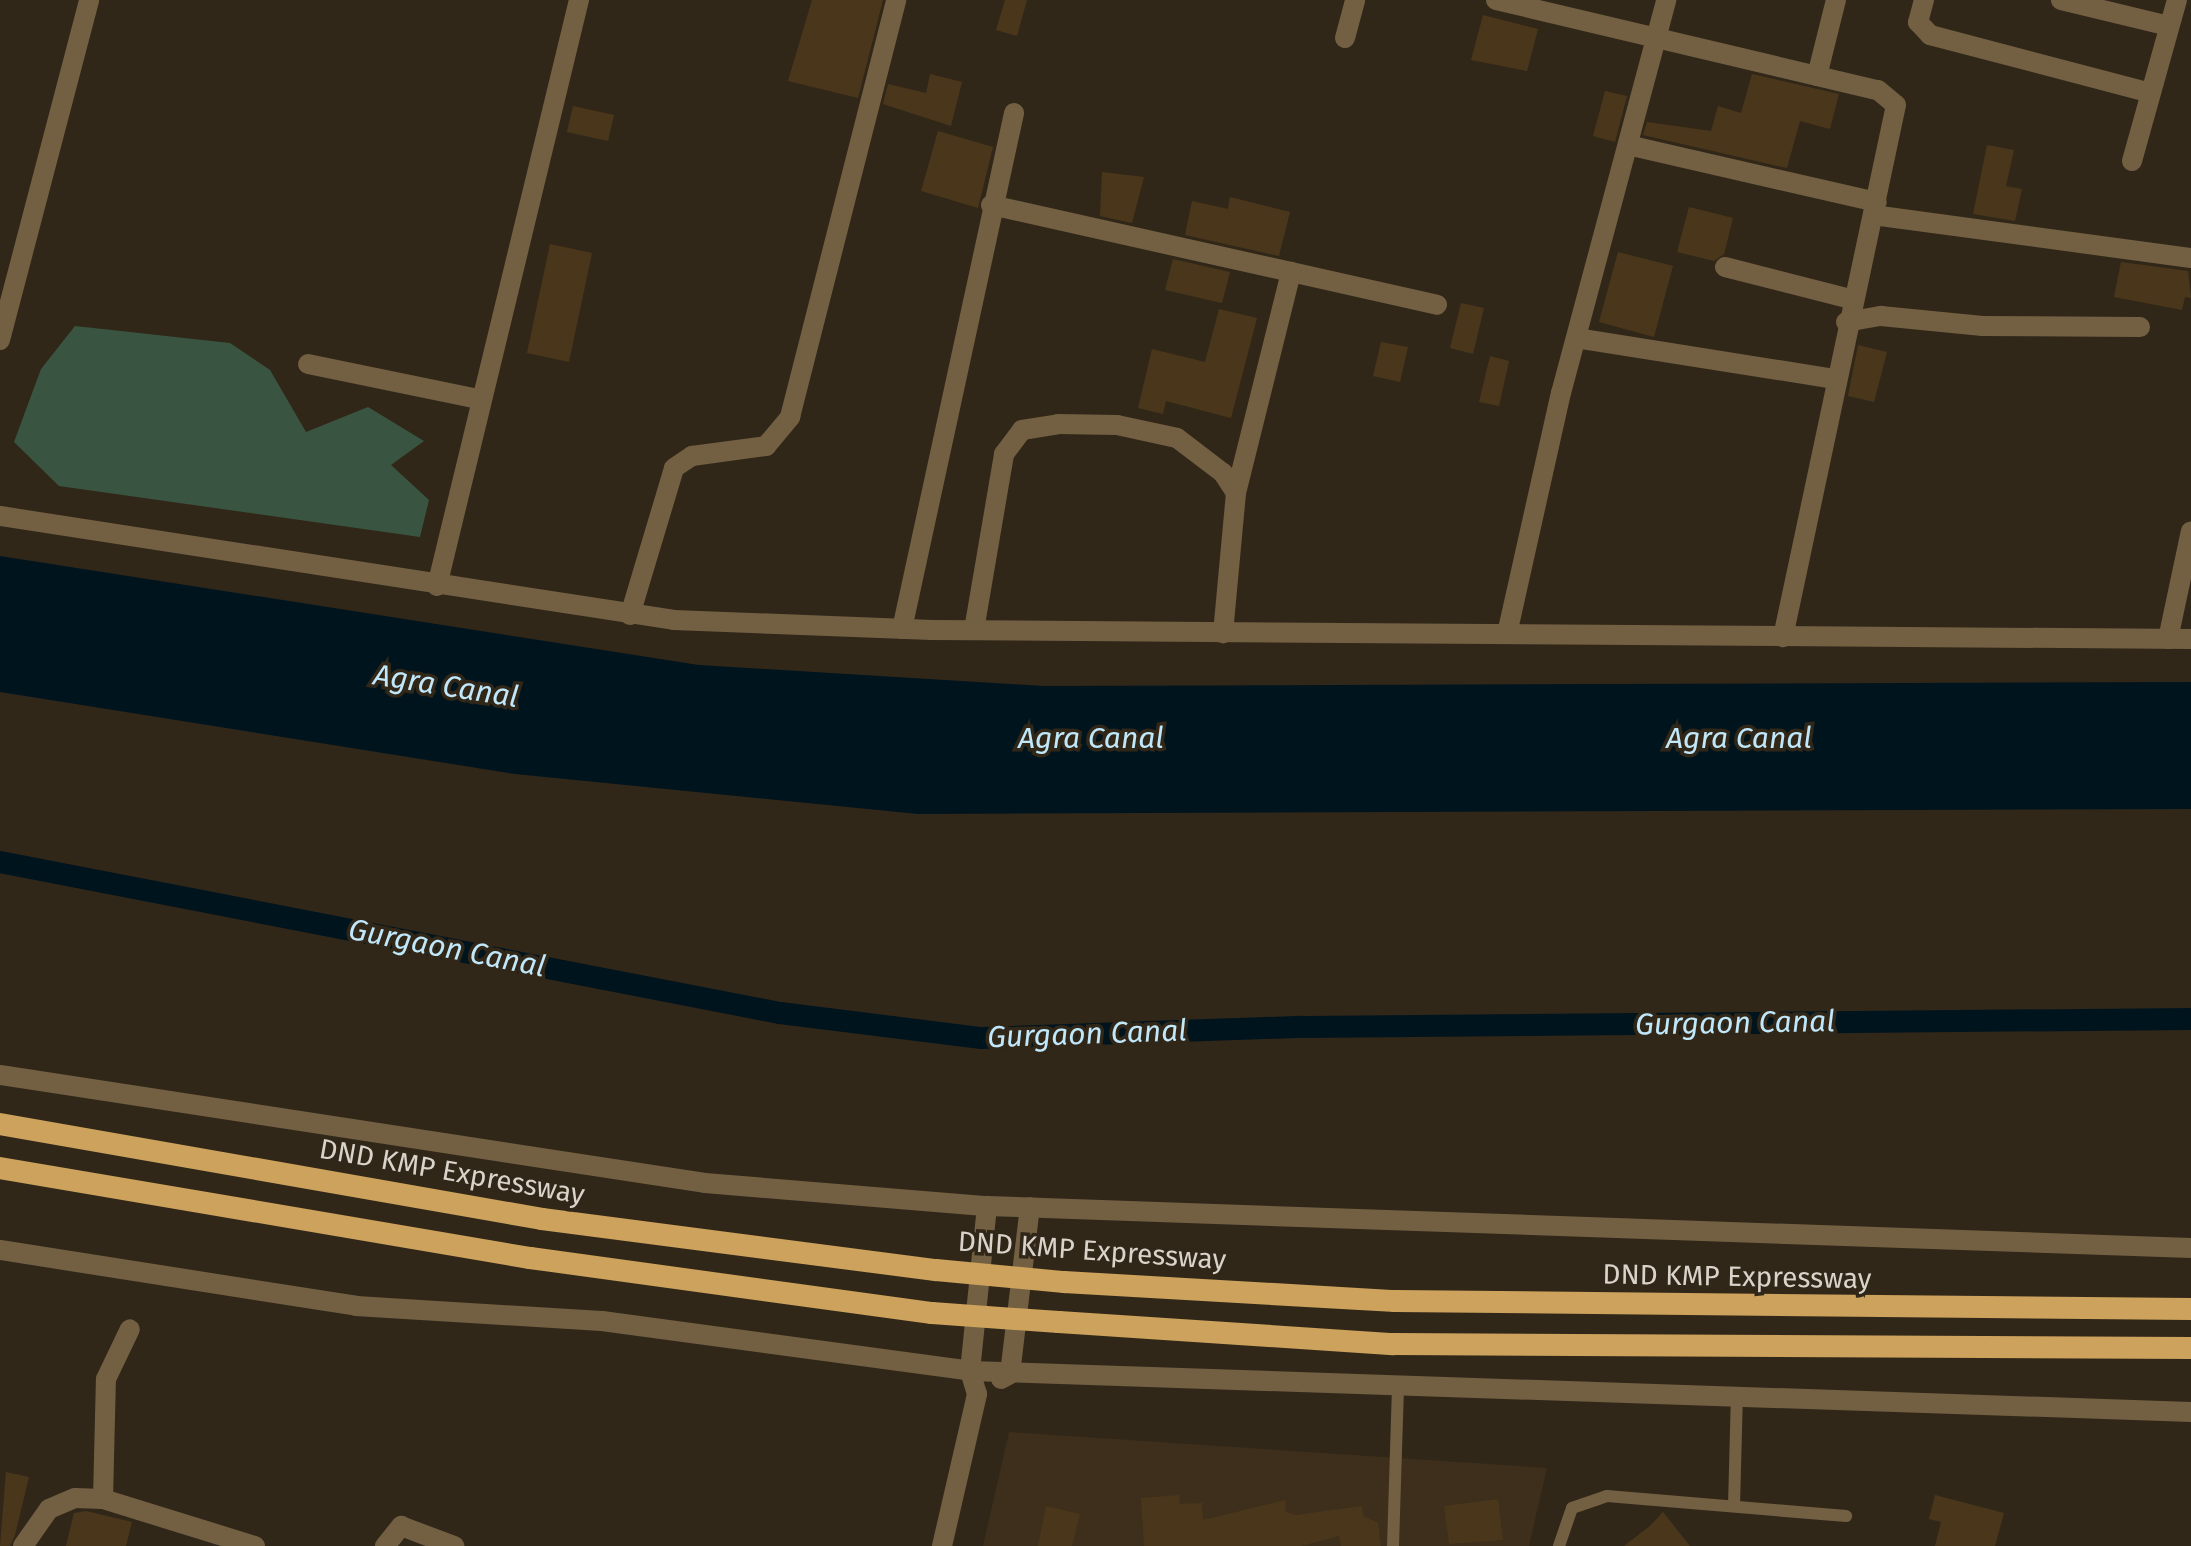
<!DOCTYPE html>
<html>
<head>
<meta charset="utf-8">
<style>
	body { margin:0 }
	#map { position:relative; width:2191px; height:1546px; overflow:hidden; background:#312719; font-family:"Fira Sans",sans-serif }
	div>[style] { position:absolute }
	.built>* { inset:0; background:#3d2f1b }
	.green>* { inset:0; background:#395541 }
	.water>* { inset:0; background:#00141e }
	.canal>* { height:22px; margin:-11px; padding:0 11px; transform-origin:11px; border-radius:11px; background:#00141e }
	.building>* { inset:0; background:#4a371b }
	.service>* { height:12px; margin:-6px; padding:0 6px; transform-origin:6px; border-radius:6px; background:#736043 }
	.minor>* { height:20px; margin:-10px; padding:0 10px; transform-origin:10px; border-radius:10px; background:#736043 }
	.tertiary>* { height:20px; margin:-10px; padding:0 10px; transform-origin:10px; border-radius:10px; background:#736043 }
	.trunk>* { height:22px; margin:-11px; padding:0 11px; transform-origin:11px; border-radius:11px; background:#cca25c }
	.trunk-bridge>* { height:22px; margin:-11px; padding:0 11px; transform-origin:11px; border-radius:11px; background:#cca25c }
	span { translate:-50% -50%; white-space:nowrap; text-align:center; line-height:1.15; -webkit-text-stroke:7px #312719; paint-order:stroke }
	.street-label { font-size:28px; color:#dad3ca }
	.water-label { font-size:30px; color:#c0e8fa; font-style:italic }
</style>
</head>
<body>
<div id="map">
	<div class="built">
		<i style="clip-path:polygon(1009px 1432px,1547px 1468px,1529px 1546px,983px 1546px)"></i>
	</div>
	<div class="green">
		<i style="clip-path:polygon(75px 326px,230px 343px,270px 370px,306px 432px,368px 407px,424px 441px,391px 465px,429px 500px,420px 537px,59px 486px,14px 442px,41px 369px)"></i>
	</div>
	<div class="water">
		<i style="clip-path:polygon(0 556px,699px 665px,1044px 686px,2191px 682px,2191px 809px,918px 814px,515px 774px,0 692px)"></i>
	</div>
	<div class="canal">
		<i style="left:0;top:862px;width:794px;rotate:10.96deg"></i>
		<i style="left:780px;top:1013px;width:203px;rotate:7.1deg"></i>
		<i style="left:981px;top:1038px;width:322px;rotate:-2deg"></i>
		<i style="left:1303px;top:1027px;width:888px;rotate:-0.52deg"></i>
	</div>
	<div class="building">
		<i style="clip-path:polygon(812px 0,883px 0,858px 98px,788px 81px)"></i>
		<i style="clip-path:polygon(1005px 0,1027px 0,1017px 36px,996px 30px)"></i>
		<i style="clip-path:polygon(1483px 15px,1538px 29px,1527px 71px,1471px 60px)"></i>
		<i style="clip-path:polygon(930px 74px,962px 82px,951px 126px,883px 104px,888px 84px,926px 93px)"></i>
		<i style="clip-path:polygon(1752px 74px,1839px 94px,1830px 129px,1800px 121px,1787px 168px,1643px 135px,1647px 122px,1711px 131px,1718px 106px,1741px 113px)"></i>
		<i style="clip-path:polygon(1605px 91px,1627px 96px,1615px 142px,1593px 136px)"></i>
		<i style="clip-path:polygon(573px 106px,614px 115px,608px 141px,567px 132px)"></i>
		<i style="clip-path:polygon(938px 131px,993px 147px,978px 208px,921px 191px)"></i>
		<i style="clip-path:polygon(1987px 145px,2014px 150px,2006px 186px,2022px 189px,2015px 221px,1973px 214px)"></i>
		<i style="clip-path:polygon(1102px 172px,1144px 177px,1132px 223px,1100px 216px)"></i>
		<i style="clip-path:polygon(1230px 197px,1290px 212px,1279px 256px,1185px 235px,1192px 201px,1228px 209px)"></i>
		<i style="clip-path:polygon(1689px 207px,1733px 218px,1724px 254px,1714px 261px,1677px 252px)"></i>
		<i style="clip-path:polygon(550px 244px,592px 253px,569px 362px,527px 353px)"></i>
		<i style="clip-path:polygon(1618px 252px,1673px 266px,1654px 337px,1599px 322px)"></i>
		<i style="clip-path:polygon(1173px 259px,1230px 272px,1222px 303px,1165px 290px)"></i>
		<i style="clip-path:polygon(2121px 262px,2188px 271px,2191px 298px,2185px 297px,2182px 310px,2114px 297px)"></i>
		<i style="clip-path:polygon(1461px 303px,1484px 308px,1473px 354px,1450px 348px)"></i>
		<i style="clip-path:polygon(1219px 309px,1257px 318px,1231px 418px,1166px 401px,1163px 414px,1138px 408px,1152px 349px,1205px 362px)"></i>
		<i style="clip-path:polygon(1381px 342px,1408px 347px,1400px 382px,1373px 376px)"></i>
		<i style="clip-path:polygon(1858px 345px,1887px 352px,1874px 402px,1848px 396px)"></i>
		<i style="clip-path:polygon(1490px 356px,1509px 361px,1499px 406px,1479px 402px)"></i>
		<i style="clip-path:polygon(6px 1472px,29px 1477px,15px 1535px,10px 1546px,0 1546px)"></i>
		<i style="clip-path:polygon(1179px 1495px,1180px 1504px,1202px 1503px,1203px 1520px,1285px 1500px,1286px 1512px,1296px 1515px,1362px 1506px,1363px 1516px,1378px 1523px,1381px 1546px,1341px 1546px,1339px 1536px,1301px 1546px,1144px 1546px,1141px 1498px)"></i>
		<i style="clip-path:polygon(1935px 1495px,2004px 1513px,1995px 1546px,1935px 1546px,1941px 1522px,1929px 1519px)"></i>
		<i style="clip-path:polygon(1498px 1499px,1503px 1540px,1449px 1544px,1444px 1506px)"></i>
		<i style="clip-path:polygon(1046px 1506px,1080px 1514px,1072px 1546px,1038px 1546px)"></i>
		<i style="clip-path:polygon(86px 1511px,132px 1522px,126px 1546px,66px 1546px,74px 1513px)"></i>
		<i style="clip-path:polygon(1663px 1512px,1690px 1546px,1624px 1546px,1650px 1526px)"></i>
	</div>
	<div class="service">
		<i style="left:1734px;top:1506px;width:111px;rotate:-88.5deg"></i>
		<i style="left:1393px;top:1546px;width:158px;rotate:-88.2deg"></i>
		<i style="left:1559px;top:1546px;width:40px;rotate:-71.1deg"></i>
		<i style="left:1572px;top:1508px;width:37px;rotate:-19deg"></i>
		<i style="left:1607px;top:1496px;width:240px;rotate:4.8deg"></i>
	</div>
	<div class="minor">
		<i style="left:1496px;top:0;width:392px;rotate:13.3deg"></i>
		<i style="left:1878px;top:90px;width:23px;rotate:40deg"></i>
		<i style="left:1896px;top:105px;width:544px;rotate:101.99deg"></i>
		<i style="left:1924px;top:0;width:23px;rotate:105deg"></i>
		<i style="left:1918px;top:22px;width:18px;rotate:47deg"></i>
		<i style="left:1930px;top:35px;width:228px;rotate:14.7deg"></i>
		<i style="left:2061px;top:0;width:111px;rotate:13.5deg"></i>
		<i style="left:1345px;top:38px;width:39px;rotate:-75deg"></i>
		<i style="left:1817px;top:76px;width:78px;rotate:-76deg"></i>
		<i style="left:1632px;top:146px;width:251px;rotate:12.9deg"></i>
		<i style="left:2132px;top:161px;width:167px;rotate:-74.4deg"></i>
		<i style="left:991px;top:205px;width:457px;rotate:12.6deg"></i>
		<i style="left:1873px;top:215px;width:321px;rotate:7.7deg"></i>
		<i style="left:1725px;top:267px;width:130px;rotate:14.3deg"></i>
		<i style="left:1846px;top:322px;width:36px;rotate:-10deg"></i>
		<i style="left:1881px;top:316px;width:102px;rotate:5.6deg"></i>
		<i style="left:1983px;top:326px;width:157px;rotate:0.4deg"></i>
		<i style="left:1576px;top:338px;width:261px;rotate:9deg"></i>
		<i style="left:0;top:340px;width:351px;rotate:-75.3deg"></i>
		<i style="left:308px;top:364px;width:175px;rotate:11.6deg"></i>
		<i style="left:1236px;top:493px;width:228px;rotate:-76deg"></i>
		<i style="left:437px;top:586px;width:603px;rotate:-76.38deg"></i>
		<i style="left:630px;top:615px;width:153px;rotate:-73.3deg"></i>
		<i style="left:674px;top:468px;width:22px;rotate:-34deg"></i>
		<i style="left:692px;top:456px;width:75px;rotate:-7.7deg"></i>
		<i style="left:766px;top:446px;width:38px;rotate:-50deg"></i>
		<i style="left:790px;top:417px;width:430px;rotate:-75.7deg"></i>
		<i style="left:902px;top:629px;width:528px;rotate:-77.75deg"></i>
		<i style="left:974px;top:630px;width:179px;rotate:-80.3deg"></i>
		<i style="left:1004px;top:454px;width:30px;rotate:-53deg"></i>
		<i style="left:1022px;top:430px;width:36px;rotate:-9deg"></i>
		<i style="left:1058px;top:424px;width:59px;rotate:1deg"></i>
		<i style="left:1117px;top:425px;width:61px;rotate:12.2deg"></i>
		<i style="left:1177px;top:438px;width:58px;rotate:37.3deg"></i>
		<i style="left:1223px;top:473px;width:24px;rotate:57deg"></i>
		<i style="left:1236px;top:493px;width:141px;rotate:95.3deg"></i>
		<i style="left:1507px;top:634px;width:247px;rotate:-77.4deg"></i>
		<i style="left:1561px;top:393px;width:407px;rotate:-75deg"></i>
		<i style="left:2168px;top:639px;width:110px;rotate:-78deg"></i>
		<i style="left:103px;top:1499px;width:120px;rotate:-88.6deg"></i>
		<i style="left:106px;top:1379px;width:55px;rotate:-64.4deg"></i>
		<i style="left:23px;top:1546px;width:45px;rotate:-54.9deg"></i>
		<i style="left:49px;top:1509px;width:28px;rotate:-23deg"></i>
		<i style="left:75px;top:1498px;width:28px;rotate:2deg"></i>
		<i style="left:103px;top:1499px;width:159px;rotate:17.2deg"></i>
		<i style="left:385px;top:1546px;width:26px;rotate:-51deg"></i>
		<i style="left:401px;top:1526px;width:57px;rotate:20.7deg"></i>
	</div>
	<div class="tertiary">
		<i style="left:0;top:516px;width:682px;rotate:8.77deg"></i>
		<i style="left:674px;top:620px;width:258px;rotate:2.2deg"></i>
		<i style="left:932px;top:630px;width:1259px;rotate:0.41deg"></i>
		<i style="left:0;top:1075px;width:713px;rotate:8.71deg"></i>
		<i style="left:705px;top:1183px;width:283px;rotate:4.7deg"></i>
		<i style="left:987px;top:1206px;width:1205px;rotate:2deg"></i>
		<i style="left:0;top:1250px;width:360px;rotate:8.9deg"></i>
		<i style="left:356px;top:1306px;width:246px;rotate:3.5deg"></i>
		<i style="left:602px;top:1321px;width:371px;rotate:7.7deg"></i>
		<i style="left:970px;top:1371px;width:1222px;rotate:1.92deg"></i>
		<i style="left:1001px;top:1379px;width:10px;rotate:-29deg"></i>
		<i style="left:1010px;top:1374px;width:168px;rotate:-83.2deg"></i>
		<i style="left:942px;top:1546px;width:156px;rotate:-77deg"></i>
		<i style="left:977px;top:1394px;width:24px;rotate:-107deg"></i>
		<i style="left:970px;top:1371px;width:166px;rotate:-84.1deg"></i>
	</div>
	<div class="trunk">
		<i style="left:0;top:1124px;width:550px;rotate:9.94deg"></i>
		<i style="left:542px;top:1219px;width:397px;rotate:7.4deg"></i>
		<i style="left:0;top:1168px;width:538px;rotate:9.64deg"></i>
		<i style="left:530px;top:1258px;width:406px;rotate:7.8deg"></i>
		<i style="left:1064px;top:1282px;width:332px;rotate:3.3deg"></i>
		<i style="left:1395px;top:1301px;width:796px;rotate:0.58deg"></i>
		<i style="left:1059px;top:1322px;width:335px;rotate:3.8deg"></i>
		<i style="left:1393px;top:1344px;width:798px;rotate:0.29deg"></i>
	</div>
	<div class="trunk-bridge">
		<i style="left:936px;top:1270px;width:129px;rotate:5.4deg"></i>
		<i style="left:932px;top:1313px;width:127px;rotate:4.1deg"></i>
	</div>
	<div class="street-label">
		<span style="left:452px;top:1172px;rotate:10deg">DND KMP Expressway</span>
		<span style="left:1092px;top:1251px;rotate:4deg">DND KMP Expressway</span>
		<span style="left:1737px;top:1277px;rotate:1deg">DND KMP Expressway</span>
	</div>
	<div class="water-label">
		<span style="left:446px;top:686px;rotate:9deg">Agra Canal</span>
		<span style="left:1091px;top:738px">Agra Canal</span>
		<span style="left:1739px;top:738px">Agra Canal</span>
		<span style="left:447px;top:948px;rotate:11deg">Gurgaon Canal</span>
		<span style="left:1735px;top:1023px;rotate:-1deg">Gurgaon Canal</span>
		<span style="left:1087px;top:1034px;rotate:-2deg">Gurgaon Canal</span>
	</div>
</div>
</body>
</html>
